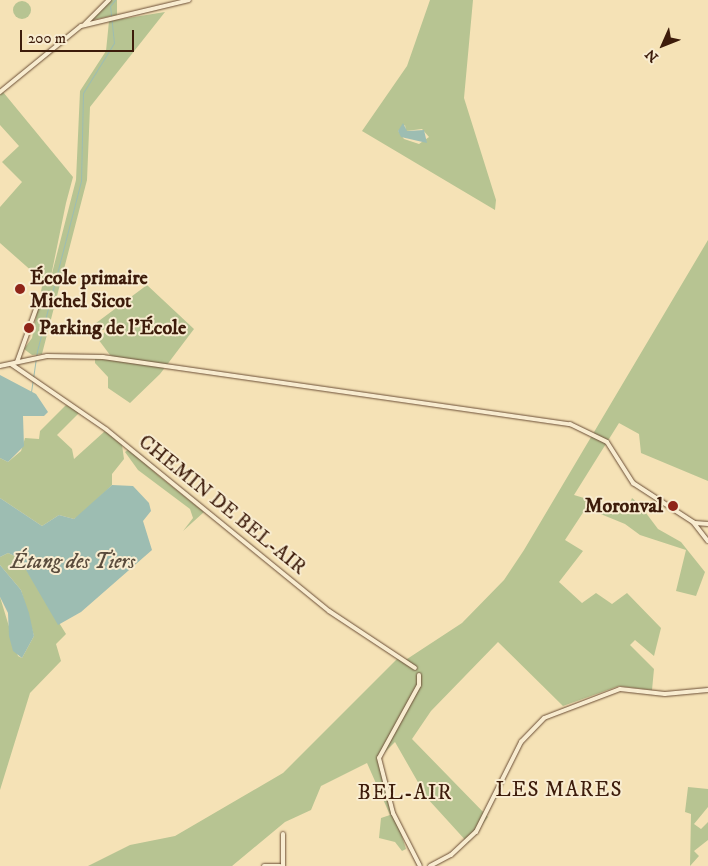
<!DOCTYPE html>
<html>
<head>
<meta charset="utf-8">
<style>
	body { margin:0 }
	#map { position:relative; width:708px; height:866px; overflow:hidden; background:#f5e2b6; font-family:"IM FELL DW Pica",serif }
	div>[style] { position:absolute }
	.green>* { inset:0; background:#b7c492 }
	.round { border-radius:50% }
	.water>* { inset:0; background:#9dbdb2 }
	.stream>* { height:1px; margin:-0.5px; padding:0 0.5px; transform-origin:0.5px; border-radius:0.5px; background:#9dbdb2 }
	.roads { filter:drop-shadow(0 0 1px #6b4e36) drop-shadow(0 0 1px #6b4e36) }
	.minor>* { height:4px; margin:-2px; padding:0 2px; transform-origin:2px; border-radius:2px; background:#f8ecd0 }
	.dots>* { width:14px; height:14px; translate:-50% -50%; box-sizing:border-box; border:2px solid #f8ecd0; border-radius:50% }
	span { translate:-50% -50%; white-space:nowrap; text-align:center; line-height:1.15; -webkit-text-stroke:4px #f8ecd0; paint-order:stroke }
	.poi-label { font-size:20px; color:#3d1c0b; font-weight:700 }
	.left { translate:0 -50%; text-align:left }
	.right { translate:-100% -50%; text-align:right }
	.street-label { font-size:20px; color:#3d1c0b }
	.water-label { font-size:21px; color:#5a4c3d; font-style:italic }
	.neighbourhood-label { font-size:21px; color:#3d1c0b; letter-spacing:1px }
	.north { position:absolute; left:638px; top:20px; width:50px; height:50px; -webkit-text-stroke:4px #f8ecd0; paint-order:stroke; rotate:226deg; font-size:14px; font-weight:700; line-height:20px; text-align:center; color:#3d1c0b }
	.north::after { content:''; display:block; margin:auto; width:18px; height:22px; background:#3d1c0b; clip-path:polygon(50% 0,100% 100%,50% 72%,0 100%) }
	.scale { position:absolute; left:20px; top:30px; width:114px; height:22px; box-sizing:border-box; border:2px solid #3d1c0b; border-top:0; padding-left:6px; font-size:15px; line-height:18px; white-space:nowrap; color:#3d1c0b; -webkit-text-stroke:4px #f8ecd0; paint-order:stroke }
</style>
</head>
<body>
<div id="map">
	<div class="green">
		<i style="clip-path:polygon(111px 0,117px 0,117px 15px,91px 20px)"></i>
		<i style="clip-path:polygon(evenodd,430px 0,473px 0,464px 98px,496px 200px,495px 210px,362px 131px,407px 66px,430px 0,405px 125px,406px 131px,422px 129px,429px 137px,419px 144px,404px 139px,398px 131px,405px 125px)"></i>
		<i class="round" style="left:13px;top:1px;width:18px;height:18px"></i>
		<i style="clip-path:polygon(165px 12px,90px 107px,87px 180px,42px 354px,32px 355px,24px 349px,32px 338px,43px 281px,0 243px,0 207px,22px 182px,2px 162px,19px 146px,0 125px,0 95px,3px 92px,73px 177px,66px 203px,50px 281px,76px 180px,80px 91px,106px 51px,109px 21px)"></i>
		<i style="clip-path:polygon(708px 240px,708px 481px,641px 453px,639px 434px,619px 423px,574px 495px,627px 511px,632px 498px,640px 505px,658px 529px,681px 542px,705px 572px,696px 596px,676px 591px,686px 550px,640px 535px,625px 524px,586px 508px,565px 540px,583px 551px,559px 582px,582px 603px,596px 593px,612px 604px,627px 593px,661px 628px,654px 656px,635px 640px,630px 645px,654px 669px,652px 690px,619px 686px,563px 706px,498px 642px,431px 711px,412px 739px,488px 817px,468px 843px,427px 798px,395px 742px,378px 759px,406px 849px,402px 851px,395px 842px,379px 838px,381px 818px,390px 815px,367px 763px,321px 786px,311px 810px,285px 822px,232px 866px,88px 866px,130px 845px,175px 836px,283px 773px,398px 658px,404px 661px,462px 623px,504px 580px,524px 550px)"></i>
		<i style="clip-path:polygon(147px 285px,194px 329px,160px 374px,130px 403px,108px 388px,108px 377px,95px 363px,95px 359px,123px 361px,110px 355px,98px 339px,108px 329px,96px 331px,92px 326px)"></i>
		<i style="clip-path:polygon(66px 405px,80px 412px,57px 435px,72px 449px,74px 459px,105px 431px,122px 445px,124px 459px,112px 474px,112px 485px,84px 512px,74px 519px,59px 515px,42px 526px,0 498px,0 458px,8px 462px,21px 451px,25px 438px,39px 439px,40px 431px)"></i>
		<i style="clip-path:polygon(129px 449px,159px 476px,204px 512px,183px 531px,193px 518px,190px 509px,138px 470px,125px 452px)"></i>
		<i style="clip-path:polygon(8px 553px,19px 558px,66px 634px,56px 644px,61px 661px,30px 693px,0 790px,0 597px,18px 656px,22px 658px,34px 636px,21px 590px,0 565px,0 557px)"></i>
		<i style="clip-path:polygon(688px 787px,708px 789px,708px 807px,694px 824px,701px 829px,708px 822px,708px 840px,694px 851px,699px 856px,690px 866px,691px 814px,685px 812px)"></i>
	</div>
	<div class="water">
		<i style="clip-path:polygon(403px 123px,407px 131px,424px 130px,427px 143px,401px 137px,398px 131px)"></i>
		<i style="clip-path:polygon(0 375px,36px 394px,48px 412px,44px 416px,23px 416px,24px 446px,8px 462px,0 458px)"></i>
		<i style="clip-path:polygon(112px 485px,133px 486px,149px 503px,151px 511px,143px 521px,152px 550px,81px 612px,58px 625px,19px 558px,8px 553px,0 557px,0 498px,42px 526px,59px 515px,74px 519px)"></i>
		<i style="clip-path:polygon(0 565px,21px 590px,29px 613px,34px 636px,22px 658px,13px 651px,9px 636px,8px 613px,0 597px)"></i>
	</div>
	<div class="stream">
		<i style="left:31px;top:392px;width:41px;rotate:-81.7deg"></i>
		<i style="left:37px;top:351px;width:176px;rotate:-75.5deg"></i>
		<i style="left:81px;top:181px;width:88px;rotate:-88.7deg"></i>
		<i style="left:83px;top:93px;width:59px;rotate:-58.2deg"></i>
		<i style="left:114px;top:43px;width:37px;rotate:-96deg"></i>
		<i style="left:110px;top:6px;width:8px;rotate:-50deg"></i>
	</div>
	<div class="roads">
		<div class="minor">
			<i style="left:85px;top:24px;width:34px;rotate:-45deg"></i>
			<i style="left:0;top:92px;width:104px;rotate:-39.2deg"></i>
			<i style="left:81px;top:26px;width:111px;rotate:-13.5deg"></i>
			<i style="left:17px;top:362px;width:59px;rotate:-70.3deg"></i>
			<i style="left:11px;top:364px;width:116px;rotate:34.5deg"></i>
			<i style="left:107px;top:430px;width:286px;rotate:39.2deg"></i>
			<i style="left:329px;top:611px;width:103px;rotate:33.5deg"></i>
			<i style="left:0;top:366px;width:48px;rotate:-12deg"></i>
			<i style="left:47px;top:356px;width:56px;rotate:1deg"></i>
			<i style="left:103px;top:357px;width:472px;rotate:8.2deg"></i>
			<i style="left:570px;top:424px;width:41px;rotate:25.9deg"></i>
			<i style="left:607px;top:442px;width:49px;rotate:57.6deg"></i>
			<i style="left:633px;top:483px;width:72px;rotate:33deg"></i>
			<i style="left:693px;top:522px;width:24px;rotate:52deg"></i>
			<i style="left:695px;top:523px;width:13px;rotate:4deg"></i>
			<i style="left:419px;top:675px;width:10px;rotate:90deg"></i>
			<i style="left:419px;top:685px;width:83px;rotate:118.7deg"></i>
			<i style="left:379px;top:758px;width:57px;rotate:75.7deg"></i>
			<i style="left:393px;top:813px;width:59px;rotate:63deg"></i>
			<i style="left:283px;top:834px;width:32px;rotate:90deg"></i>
			<i style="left:264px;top:866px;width:16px"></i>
			<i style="left:430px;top:866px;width:24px;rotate:-28deg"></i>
			<i style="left:451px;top:855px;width:34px;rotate:-43deg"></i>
			<i style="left:476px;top:832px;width:101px;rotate:-63.4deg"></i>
			<i style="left:521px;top:742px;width:33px;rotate:-46deg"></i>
			<i style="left:544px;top:718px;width:81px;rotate:-20.9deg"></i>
			<i style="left:620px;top:689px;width:45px;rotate:6.3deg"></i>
			<i style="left:665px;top:694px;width:43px;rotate:-5.3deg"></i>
		</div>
	</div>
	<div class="dots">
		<i style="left:20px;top:289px;background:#8f2418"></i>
		<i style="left:29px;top:328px;background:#8f2418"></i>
		<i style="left:673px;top:506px;background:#8f2418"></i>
	</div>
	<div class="poi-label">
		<span class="left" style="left:30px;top:290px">École primaire<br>Michel Sicot</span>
		<span class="left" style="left:39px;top:328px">Parking de l'École</span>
		<span class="right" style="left:663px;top:506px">Moronval</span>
	</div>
	<div class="street-label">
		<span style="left:222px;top:505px;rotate:39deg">CHEMIN DE BEL-AIR</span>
	</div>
	<div class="water-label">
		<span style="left:73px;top:562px">Étang des Tiers</span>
	</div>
	<div class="neighbourhood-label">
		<span style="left:559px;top:790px">LES MARES</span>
		<span style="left:405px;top:793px">BEL-AIR</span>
	</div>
	<div class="north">N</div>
	<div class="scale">200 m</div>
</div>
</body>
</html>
